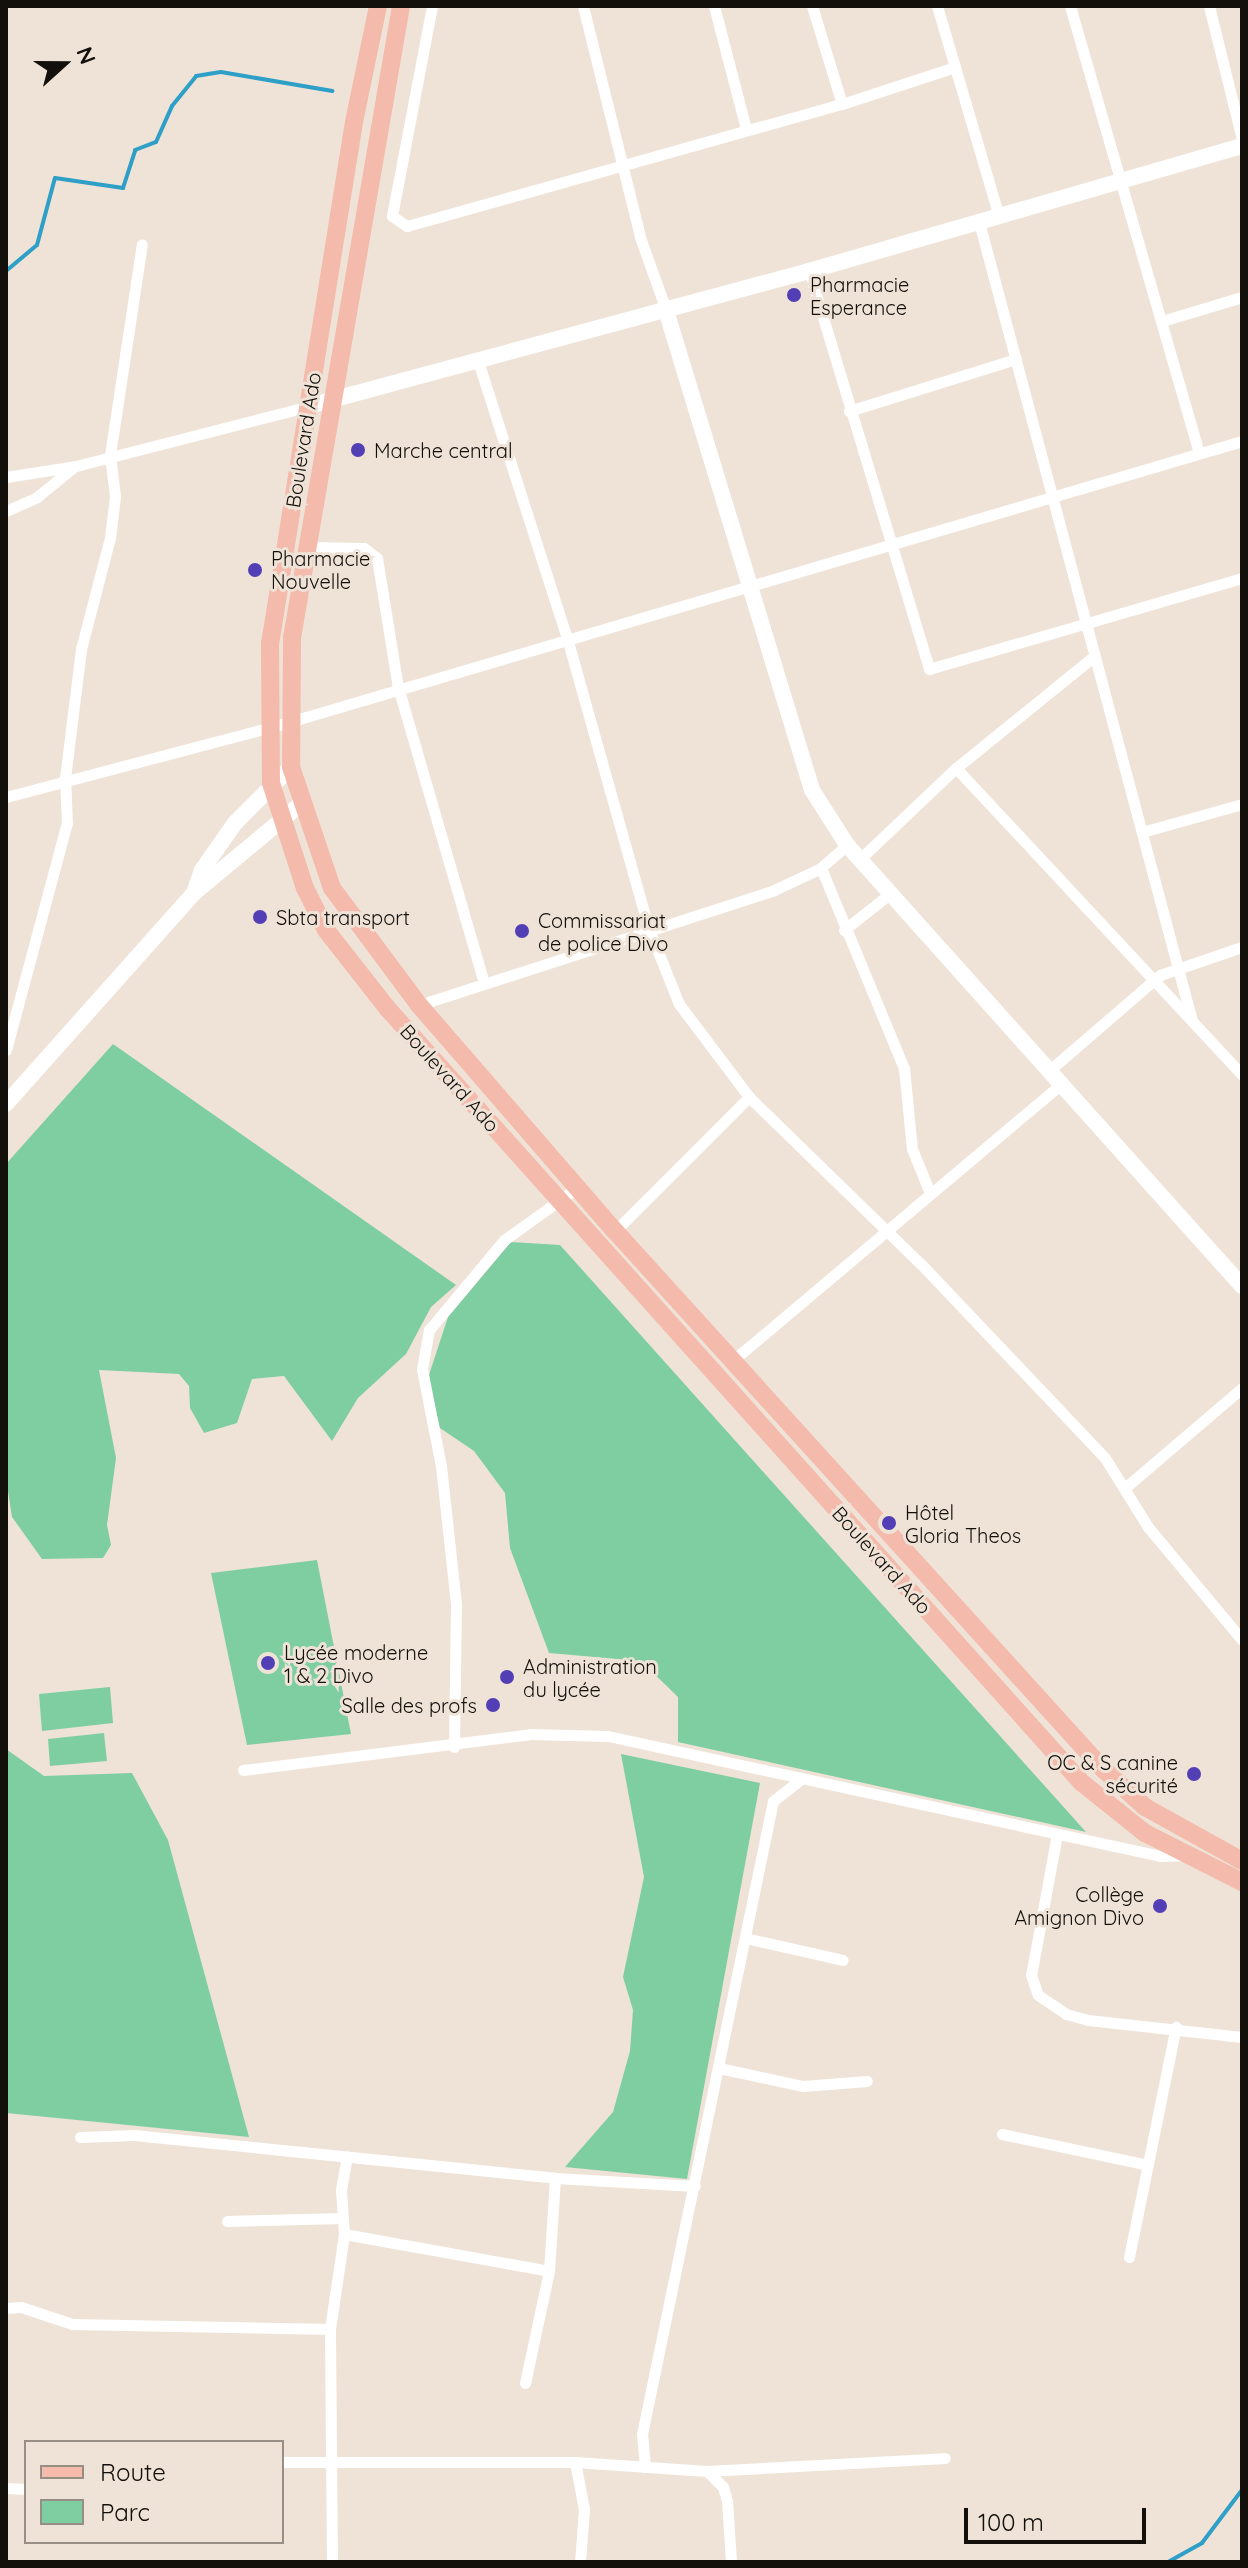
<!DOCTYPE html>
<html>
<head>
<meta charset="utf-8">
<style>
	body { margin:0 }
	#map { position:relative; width:1248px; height:2568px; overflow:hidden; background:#efe3d7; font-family:Quicksand,sans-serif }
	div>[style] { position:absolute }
	.green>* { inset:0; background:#7ecea2 }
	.stream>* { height:4px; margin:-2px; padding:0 2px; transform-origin:2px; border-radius:2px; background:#2e9fc7 }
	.street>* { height:11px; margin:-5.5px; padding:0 5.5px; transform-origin:5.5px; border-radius:5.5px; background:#fff }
	.secondary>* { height:16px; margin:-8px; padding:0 8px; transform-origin:8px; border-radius:8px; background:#fff }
	.primary>* { height:18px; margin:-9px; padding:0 9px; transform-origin:9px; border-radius:9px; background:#f4baab }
	.dots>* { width:22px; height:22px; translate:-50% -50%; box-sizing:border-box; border:4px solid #efe3d7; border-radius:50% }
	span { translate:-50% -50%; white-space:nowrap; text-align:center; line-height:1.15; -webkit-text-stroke:6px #efe3d7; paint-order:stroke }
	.poi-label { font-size:20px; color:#130f0b }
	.left { translate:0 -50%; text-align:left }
	.right { translate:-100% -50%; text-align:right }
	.street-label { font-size:20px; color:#130f0b }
	.frame { position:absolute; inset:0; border:8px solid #130f0b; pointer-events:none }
	.legend { position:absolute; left:24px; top:2440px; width:260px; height:104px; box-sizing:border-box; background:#efe3d7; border:2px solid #978e85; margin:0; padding:10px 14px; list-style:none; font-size:24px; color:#130f0b }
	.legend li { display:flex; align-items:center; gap:16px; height:40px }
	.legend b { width:40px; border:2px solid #978e85 }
	.north { position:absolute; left:24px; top:24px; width:80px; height:80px; -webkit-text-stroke:6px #efe3d7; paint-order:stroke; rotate:69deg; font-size:22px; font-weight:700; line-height:32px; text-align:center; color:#130f0b }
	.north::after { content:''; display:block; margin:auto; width:28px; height:36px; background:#130f0b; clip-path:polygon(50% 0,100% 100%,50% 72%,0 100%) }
	.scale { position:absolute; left:964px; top:2508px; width:182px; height:36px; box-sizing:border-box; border:4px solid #130f0b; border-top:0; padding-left:10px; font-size:24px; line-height:28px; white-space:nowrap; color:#130f0b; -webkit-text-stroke:6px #efe3d7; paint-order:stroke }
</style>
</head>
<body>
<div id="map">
	<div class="green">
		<i style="clip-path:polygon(113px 1044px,456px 1285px,431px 1307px,406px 1354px,358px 1398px,332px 1441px,284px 1376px,252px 1379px,237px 1423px,204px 1433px,190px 1408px,189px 1386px,179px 1374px,99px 1370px,116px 1458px,107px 1525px,111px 1545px,103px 1558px,42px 1559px,12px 1517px,6px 1478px,6px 1164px)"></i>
		<i style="clip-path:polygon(511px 1242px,560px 1245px,1086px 1832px,678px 1742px,678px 1697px,641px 1661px,549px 1653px,510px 1548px,505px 1493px,474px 1451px,440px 1428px,428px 1378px,448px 1317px)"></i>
		<i style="clip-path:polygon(317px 1560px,351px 1734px,247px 1745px,211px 1573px)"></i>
		<i style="clip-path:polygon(110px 1687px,113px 1723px,42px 1731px,39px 1694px)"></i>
		<i style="clip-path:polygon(104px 1733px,107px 1761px,50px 1766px,48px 1739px)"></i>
		<i style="clip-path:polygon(6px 1749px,44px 1776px,132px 1773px,168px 1840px,249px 2137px,6px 2113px)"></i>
		<i style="clip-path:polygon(621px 1754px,760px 1783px,687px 2179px,565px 2167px,613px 2112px,630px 2051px,633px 2010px,623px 1977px,644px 1877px)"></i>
	</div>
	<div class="stream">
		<i style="left:6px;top:271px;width:40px;rotate:-40deg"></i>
		<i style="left:37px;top:245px;width:69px;rotate:-75deg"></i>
		<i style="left:55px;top:178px;width:69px;rotate:8.4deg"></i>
		<i style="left:123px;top:188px;width:40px;rotate:-72deg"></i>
		<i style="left:135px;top:150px;width:22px;rotate:-21deg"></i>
		<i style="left:156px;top:142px;width:39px;rotate:-66deg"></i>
		<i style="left:172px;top:106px;width:38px;rotate:-51deg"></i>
		<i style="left:196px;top:76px;width:25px;rotate:-9deg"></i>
		<i style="left:221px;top:72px;width:113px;rotate:9.7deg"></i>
		<i style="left:1168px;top:2562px;width:39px;rotate:-29deg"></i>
		<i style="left:1202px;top:2543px;width:66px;rotate:-53deg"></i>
	</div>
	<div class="street">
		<i style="left:432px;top:6px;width:214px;rotate:100.8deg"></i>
		<i style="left:392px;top:216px;width:18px;rotate:34deg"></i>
		<i style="left:407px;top:226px;width:452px;rotate:-15.7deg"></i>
		<i style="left:842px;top:104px;width:119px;rotate:-18.1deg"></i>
		<i style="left:583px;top:6px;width:241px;rotate:76.1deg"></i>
		<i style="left:641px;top:240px;width:71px;rotate:70.3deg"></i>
		<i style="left:714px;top:6px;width:127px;rotate:75.4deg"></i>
		<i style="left:812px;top:6px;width:102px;rotate:73deg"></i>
		<i style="left:937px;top:6px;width:220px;rotate:73.6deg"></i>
		<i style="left:1070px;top:6px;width:465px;rotate:73.9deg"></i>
		<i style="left:1209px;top:6px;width:137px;rotate:76.1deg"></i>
		<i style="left:979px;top:222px;width:827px;rotate:75.07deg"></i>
		<i style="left:809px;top:271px;width:416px;rotate:73.2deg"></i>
		<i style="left:929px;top:669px;width:326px;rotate:-16.2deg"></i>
		<i style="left:1162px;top:321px;width:84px;rotate:-16.7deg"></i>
		<i style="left:477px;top:358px;width:294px;rotate:72.2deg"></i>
		<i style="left:567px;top:638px;width:302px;rotate:74.3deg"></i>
		<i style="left:649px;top:929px;width:81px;rotate:68.2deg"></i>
		<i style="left:679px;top:1004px;width:116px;rotate:53deg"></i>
		<i style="left:749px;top:1097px;width:240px;rotate:44.2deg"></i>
		<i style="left:921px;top:1264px;width:267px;rotate:46.5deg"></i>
		<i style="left:1105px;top:1458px;width:81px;rotate:58.1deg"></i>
		<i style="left:1148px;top:1527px;width:147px;rotate:50.2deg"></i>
		<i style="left:849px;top:411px;width:175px;rotate:-17.3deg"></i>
		<i style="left:6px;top:477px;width:71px;rotate:-8.9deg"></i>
		<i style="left:76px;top:466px;width:241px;rotate:-14.4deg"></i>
		<i style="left:6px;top:511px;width:34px;rotate:-24deg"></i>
		<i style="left:37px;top:497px;width:49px;rotate:-39.2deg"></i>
		<i style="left:308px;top:547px;width:56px;rotate:1deg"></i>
		<i style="left:364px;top:548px;width:16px;rotate:38deg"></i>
		<i style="left:377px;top:558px;width:131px;rotate:80.8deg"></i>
		<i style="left:398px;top:687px;width:308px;rotate:73.8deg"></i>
		<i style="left:956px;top:768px;width:420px;rotate:47deg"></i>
		<i style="left:6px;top:797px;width:293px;rotate:-14.8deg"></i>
		<i style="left:289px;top:722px;width:994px;rotate:-16.43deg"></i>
		<i style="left:1142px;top:832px;width:104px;rotate:-15.6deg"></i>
		<i style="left:847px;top:845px;width:35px;rotate:139deg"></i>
		<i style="left:821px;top:868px;width:217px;rotate:67.5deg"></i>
		<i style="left:904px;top:1068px;width:81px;rotate:84.4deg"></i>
		<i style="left:912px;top:1149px;width:48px;rotate:67.8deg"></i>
		<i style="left:861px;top:858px;width:131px;rotate:-43.5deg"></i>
		<i style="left:956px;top:768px;width:175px;rotate:-39deg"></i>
		<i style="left:844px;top:930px;width:61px;rotate:-38.4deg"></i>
		<i style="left:419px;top:1005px;width:373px;rotate:-17.9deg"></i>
		<i style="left:774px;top:890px;width:52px;rotate:-25.1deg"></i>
		<i style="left:6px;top:1050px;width:235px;rotate:-75deg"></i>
		<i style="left:67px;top:823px;width:45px;rotate:-92.5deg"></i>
		<i style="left:65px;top:778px;width:130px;rotate:-82.9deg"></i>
		<i style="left:81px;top:649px;width:115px;rotate:-75.4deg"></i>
		<i style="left:110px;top:538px;width:42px;rotate:-83.2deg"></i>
		<i style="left:115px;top:496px;width:41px;rotate:-97deg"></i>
		<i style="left:110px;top:455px;width:213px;rotate:-81.4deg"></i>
		<i style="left:1051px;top:1069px;width:144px;rotate:-40.8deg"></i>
		<i style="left:1160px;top:975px;width:87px;rotate:-18.9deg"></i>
		<i style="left:615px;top:1231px;width:190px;rotate:-45deg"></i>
		<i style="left:731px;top:1362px;width:434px;rotate:-40.1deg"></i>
		<i style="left:1126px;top:1487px;width:153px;rotate:-40.5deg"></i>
		<i style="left:454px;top:1747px;width:143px;rotate:-89.2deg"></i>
		<i style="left:456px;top:1604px;width:139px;rotate:-96.2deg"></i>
		<i style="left:441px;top:1466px;width:99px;rotate:-101.1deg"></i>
		<i style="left:422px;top:1369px;width:40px;rotate:-80deg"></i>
		<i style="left:429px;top:1330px;width:117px;rotate:-50.2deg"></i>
		<i style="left:504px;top:1240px;width:91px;rotate:-35.6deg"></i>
		<i style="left:243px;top:1770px;width:289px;rotate:-7.1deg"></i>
		<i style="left:530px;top:1734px;width:78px;rotate:1.5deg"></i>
		<i style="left:608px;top:1736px;width:565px;rotate:12.26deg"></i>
		<i style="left:1160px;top:1856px;width:23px;rotate:-2deg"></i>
		<i style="left:1057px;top:1834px;width:143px;rotate:100.4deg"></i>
		<i style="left:1031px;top:1975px;width:21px;rotate:71deg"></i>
		<i style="left:1038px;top:1995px;width:34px;rotate:34deg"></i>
		<i style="left:1066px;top:2014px;width:23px;rotate:15deg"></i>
		<i style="left:1088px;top:2020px;width:155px;rotate:6.3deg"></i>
		<i style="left:745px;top:1938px;width:100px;rotate:12.7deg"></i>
		<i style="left:719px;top:2068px;width:86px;rotate:12.1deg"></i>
		<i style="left:803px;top:2086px;width:64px;rotate:-4.5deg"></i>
		<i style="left:1002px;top:2134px;width:149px;rotate:12deg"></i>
		<i style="left:80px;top:2137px;width:54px;rotate:-2.1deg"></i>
		<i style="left:134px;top:2135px;width:423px;rotate:5.8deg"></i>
		<i style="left:555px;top:2178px;width:140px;rotate:3.3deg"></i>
		<i style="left:227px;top:2221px;width:116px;rotate:-1.5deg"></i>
		<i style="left:344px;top:2234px;width:208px;rotate:10.2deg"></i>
		<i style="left:1129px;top:2257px;width:235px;rotate:-78.5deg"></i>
		<i style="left:6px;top:2308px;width:15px;rotate:-4deg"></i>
		<i style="left:21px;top:2307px;width:54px;rotate:18.4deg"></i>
		<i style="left:72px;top:2324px;width:258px;rotate:1.1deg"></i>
		<i style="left:525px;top:2383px;width:115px;rotate:-77.9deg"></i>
		<i style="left:549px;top:2271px;width:93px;rotate:-86.3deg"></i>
		<i style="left:282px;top:2462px;width:293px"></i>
		<i style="left:575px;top:2462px;width:132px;rotate:3.9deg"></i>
		<i style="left:707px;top:2471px;width:238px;rotate:-3.1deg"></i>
		<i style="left:575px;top:2462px;width:48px;rotate:79.2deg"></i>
		<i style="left:584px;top:2509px;width:53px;rotate:94.3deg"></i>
		<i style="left:645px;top:2467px;width:33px;rotate:-95deg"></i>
		<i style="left:642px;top:2434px;width:646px;rotate:-78.31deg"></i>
		<i style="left:773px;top:1801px;width:36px;rotate:-38deg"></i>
		<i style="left:707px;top:2471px;width:23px;rotate:45deg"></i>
		<i style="left:723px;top:2487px;width:15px;rotate:74deg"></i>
		<i style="left:727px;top:2501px;width:61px;rotate:86.2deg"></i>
		<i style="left:6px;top:2488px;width:20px;rotate:3deg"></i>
		<i style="left:332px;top:2562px;width:233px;rotate:-90.5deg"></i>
		<i style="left:330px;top:2329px;width:96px;rotate:-81.6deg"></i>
		<i style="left:344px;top:2234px;width:44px;rotate:-93.9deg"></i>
		<i style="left:341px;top:2190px;width:34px;rotate:-80deg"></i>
	</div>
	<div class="secondary">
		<i style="left:665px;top:307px;width:505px;rotate:73.07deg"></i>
		<i style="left:812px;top:790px;width:65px;rotate:57.5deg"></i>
		<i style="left:847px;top:845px;width:592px;rotate:48.15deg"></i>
		<i style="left:309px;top:406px;width:518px;rotate:-15.11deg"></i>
		<i style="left:809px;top:271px;width:451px;rotate:-16.1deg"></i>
		<i style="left:195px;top:890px;width:21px;rotate:-71deg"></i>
		<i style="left:202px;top:870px;width:57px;rotate:-54.9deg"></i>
		<i style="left:235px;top:823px;width:79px;rotate:-45deg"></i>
		<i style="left:6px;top:1104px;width:284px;rotate:-48.3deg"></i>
		<i style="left:195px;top:892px;width:138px;rotate:-39.7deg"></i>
	</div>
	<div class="primary">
		<i style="left:378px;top:6px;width:118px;rotate:101.7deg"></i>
		<i style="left:354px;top:122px;width:529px;rotate:99.14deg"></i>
		<i style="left:270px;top:644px;width:139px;rotate:89.6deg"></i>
		<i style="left:271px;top:783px;width:110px;rotate:72.1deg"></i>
		<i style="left:305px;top:888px;width:47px;rotate:63.4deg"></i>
		<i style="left:326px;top:930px;width:100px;rotate:51.9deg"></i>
		<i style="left:388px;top:1009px;width:1038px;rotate:48.12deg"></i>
		<i style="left:1081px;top:1782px;width:82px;rotate:38.6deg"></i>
		<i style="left:1145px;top:1833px;width:109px;rotate:26.8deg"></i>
		<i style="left:401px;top:6px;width:641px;rotate:99.79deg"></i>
		<i style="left:292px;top:638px;width:129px;rotate:90.4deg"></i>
		<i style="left:291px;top:767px;width:128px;rotate:71.3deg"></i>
		<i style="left:332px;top:888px;width:146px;rotate:53.4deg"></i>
		<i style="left:419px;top:1005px;width:299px;rotate:49.1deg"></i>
		<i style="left:615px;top:1231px;width:726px;rotate:47.79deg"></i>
		<i style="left:1103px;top:1769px;width:57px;rotate:42.1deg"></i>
		<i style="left:1145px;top:1807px;width:111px;rotate:29.1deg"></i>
	</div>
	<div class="dots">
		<i style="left:794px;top:295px;background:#523fb6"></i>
		<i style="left:358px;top:450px;background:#523fb6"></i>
		<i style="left:255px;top:570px;background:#523fb6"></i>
		<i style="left:260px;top:917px;background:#523fb6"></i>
		<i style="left:522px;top:931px;background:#523fb6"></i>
		<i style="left:889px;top:1523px;background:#523fb6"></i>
		<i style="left:268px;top:1663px;background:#523fb6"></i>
		<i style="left:507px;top:1677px;background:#523fb6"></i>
		<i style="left:493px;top:1705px;background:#523fb6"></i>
		<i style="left:1194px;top:1774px;background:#523fb6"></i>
		<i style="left:1160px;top:1906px;background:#523fb6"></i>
	</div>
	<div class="poi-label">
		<span class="left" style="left:810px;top:296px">Pharmacie<br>Esperance</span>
		<span class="left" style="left:374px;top:450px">Marche central</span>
		<span class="left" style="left:271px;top:570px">Pharmacie<br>Nouvelle</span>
		<span class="left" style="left:276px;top:917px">Sbta transport</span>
		<span class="left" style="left:538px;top:932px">Commissariat<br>de police Divo</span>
		<span class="left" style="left:905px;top:1524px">Hôtel<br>Gloria Theos</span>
		<span class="left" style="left:284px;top:1664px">Lycée moderne<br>1 &amp; 2 Divo</span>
		<span class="left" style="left:523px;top:1678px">Administration<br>du lycée</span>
		<span class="right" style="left:477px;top:1705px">Salle des profs</span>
		<span class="right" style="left:1178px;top:1774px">OC &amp; S canine<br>sécurité</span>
		<span class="right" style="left:1144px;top:1906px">Collège<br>Amignon Divo</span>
	</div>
	<div class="street-label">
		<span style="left:303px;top:440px;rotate:-81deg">Boulevard Ado</span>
		<span style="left:450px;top:1078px;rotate:48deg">Boulevard Ado</span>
		<span style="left:882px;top:1560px;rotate:48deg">Boulevard Ado</span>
	</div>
	<div class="frame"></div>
	<ul class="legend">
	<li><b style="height:10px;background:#f4baab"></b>Route</li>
	<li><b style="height:22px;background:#7ecea2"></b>Parc</li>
	</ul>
	<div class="north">N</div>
	<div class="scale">100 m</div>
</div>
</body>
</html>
